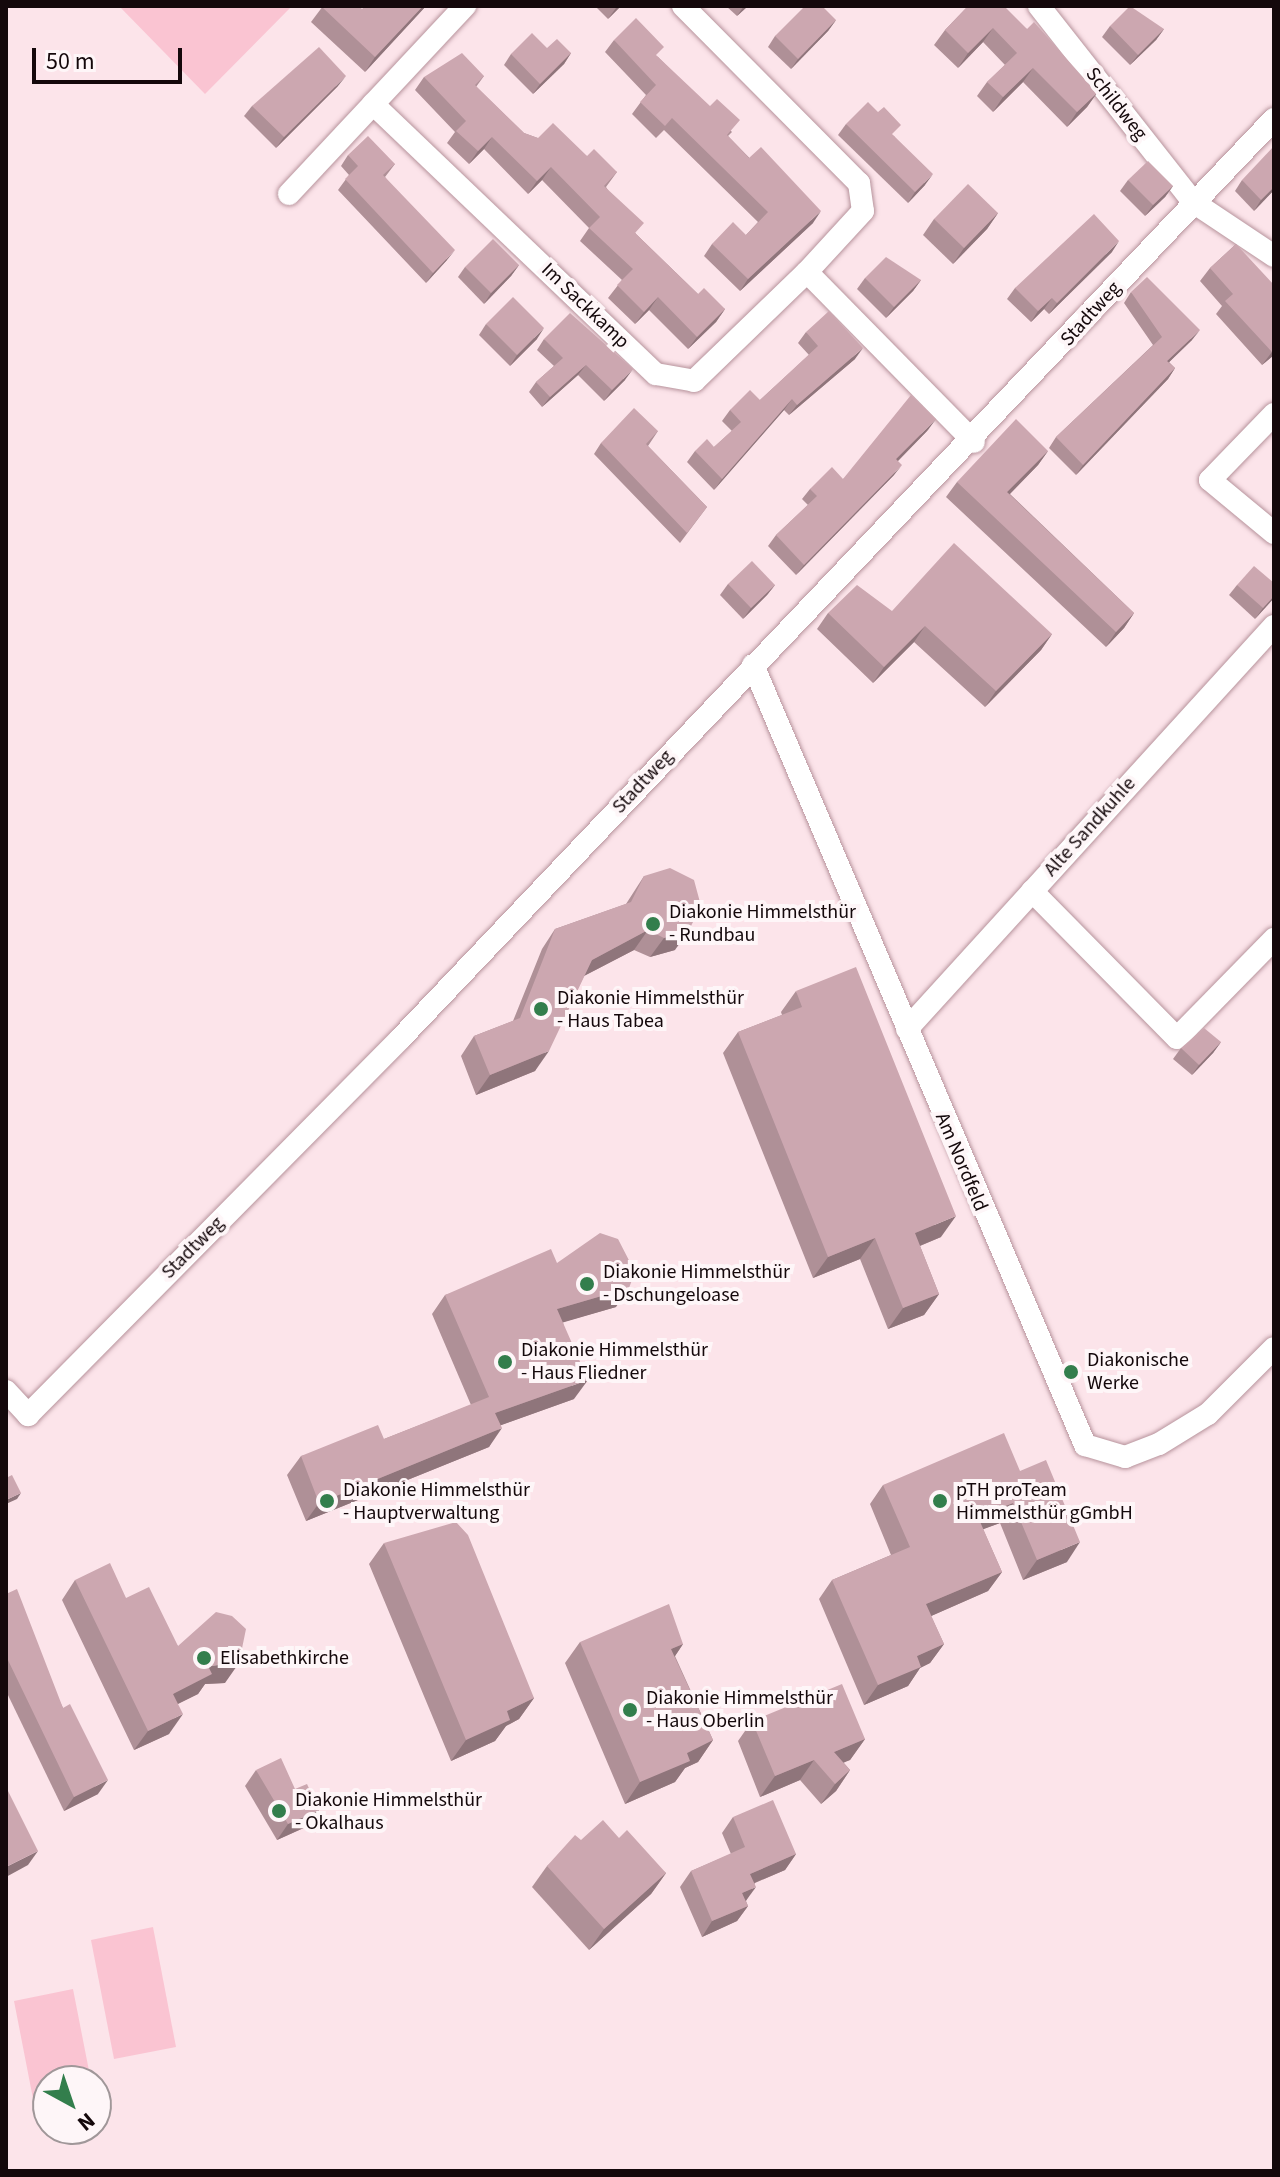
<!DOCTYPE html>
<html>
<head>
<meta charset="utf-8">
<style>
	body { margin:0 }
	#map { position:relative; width:1280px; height:2177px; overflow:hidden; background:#fce4ea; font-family:"Source Sans 3",sans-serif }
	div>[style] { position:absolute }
	.green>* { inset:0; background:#fac4d2 }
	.roads { filter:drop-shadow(0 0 2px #b7939c) drop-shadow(0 0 2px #b7939c) }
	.minor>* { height:22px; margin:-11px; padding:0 11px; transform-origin:11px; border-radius:11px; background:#fff }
	.wall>* { inset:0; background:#af9097 }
	.shaded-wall>* { inset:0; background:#8f757b }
	.building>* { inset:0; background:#cca7b0 }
	.dots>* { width:22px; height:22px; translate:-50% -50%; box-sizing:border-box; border:4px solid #fef6f8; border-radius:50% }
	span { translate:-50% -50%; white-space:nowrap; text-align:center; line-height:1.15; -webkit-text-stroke:8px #fef6f8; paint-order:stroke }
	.street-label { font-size:20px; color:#14080b }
	.poi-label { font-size:20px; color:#14080b }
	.left { translate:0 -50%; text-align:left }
	.frame { position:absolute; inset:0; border:8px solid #14080b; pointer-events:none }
	.north { position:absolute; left:32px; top:2065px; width:80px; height:80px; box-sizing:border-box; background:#fef6f8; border:2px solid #a09799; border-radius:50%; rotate:140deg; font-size:22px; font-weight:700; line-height:32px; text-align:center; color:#14080b }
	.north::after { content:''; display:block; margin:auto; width:28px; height:36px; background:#337e4c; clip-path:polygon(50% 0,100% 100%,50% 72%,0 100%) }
	.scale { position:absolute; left:32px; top:48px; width:150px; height:36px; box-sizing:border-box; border:4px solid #14080b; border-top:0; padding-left:10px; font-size:24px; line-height:28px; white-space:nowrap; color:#14080b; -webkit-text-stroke:6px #fef6f8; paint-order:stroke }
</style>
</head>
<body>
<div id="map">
	<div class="green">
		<i style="clip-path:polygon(119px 6px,292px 6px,205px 94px)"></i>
		<i style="clip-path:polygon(153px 1927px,176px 2047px,114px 2059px,91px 1940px)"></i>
		<i style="clip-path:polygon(73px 1989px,91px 2081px,48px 2081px,48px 2111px,36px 2114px,14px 2001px)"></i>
	</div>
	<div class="roads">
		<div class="minor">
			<i style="left:683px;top:6px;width:250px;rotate:45.2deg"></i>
			<i style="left:859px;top:183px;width:28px;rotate:82deg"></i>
			<i style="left:863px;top:211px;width:83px;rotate:132.6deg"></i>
			<i style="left:807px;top:272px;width:238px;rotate:45.5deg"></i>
			<i style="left:1039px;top:6px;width:249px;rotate:51.8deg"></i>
			<i style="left:1193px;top:202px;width:97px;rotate:33.7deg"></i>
			<i style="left:373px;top:104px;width:391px;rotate:43.7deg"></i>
			<i style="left:656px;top:374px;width:39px;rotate:10deg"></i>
			<i style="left:694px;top:381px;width:157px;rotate:-44deg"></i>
			<i style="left:289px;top:194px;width:258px;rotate:-46.9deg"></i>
			<i style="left:1274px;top:414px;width:92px;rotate:134.1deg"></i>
			<i style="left:1210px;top:480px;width:83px;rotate:39.6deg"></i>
			<i style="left:753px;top:665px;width:848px;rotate:66.94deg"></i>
			<i style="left:1085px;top:1445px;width:42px;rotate:16.7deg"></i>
			<i style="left:1125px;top:1457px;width:36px;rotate:-21deg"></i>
			<i style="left:1159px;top:1444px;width:57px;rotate:-31.5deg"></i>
			<i style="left:1208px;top:1414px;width:93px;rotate:-45deg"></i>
			<i style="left:1032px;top:891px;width:206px;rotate:45.4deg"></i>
			<i style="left:1177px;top:1038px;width:139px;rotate:-45.6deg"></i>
			<i style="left:907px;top:1029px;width:545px;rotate:-47.68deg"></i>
			<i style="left:6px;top:1391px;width:33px;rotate:47deg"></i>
			<i style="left:28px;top:1415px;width:529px;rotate:-45.31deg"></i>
			<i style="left:400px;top:1039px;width:1269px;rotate:-46.47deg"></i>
		</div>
	</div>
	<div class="wall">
		<i style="clip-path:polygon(323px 6px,362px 9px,426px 6px,365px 72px,311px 22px)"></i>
		<i style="clip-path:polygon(595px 6px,621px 6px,608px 19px)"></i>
		<i style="clip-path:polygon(726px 6px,748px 6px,737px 16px)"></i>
		<i style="clip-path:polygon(968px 6px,1027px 29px,1097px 93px,1087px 107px,1067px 127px,1023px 82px,993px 112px,977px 96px,987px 82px,1005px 65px,983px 42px,958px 68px,934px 45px,945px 30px)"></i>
		<i style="clip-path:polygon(836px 20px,828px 31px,791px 69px,768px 47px,775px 36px)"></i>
		<i style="clip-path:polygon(1110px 26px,1164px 29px,1156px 40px,1130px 65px,1102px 37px)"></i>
		<i style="clip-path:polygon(614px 40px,658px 57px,732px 132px,728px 136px,813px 223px,740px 291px,704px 256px,712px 244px,746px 235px,758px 222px,664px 130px,656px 138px,632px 114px,646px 95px,605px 52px)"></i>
		<i style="clip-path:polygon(547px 48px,571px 53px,564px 64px,533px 94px,504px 65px,511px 54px)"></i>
		<i style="clip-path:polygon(484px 76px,476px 87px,524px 133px,587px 156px,617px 172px,606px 187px,636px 234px,698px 294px,725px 309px,716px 322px,688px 349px,649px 310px,635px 324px,608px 298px,622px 280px,580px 241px,589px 228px,542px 180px,528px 194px,484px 149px,469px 164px,447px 143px,455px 132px,415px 90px,424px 77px)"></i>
		<i style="clip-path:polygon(338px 86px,276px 148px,244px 116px,252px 106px)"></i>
		<i style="clip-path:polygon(846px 124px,894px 136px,925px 185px,908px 203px,838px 135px)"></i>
		<i style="clip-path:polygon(348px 155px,395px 164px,385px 177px,447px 260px,426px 283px,338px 190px,349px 175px,341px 166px)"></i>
		<i style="clip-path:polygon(1128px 180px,1173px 186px,1165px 197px,1145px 216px,1120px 191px)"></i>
		<i style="clip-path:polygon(1242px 180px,1274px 190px,1254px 211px,1235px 191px)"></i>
		<i style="clip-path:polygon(998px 213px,987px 229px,953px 264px,923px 235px,934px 219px)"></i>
		<i style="clip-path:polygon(1236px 244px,1274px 355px,1262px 365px,1216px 314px,1222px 306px,1200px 281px,1210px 268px)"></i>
		<i style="clip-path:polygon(1112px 252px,1049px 314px,1044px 309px,1031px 322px,1007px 299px,1015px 288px)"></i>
		<i style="clip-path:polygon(519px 265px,511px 276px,484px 304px,458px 277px,465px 267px)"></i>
		<i style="clip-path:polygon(865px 278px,921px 280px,913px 291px,886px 318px,857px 289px)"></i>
		<i style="clip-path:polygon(1131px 292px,1192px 340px,1169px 362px,1175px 368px,1168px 379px,1076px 475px,1049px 448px,1056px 437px,1153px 345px,1124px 303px)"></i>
		<i style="clip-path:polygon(486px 324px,537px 339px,510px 366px,479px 335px)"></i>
		<i style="clip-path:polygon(806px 332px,855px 359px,789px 415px,784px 410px,714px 490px,687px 462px,695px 451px,714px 447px,732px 431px,722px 421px,730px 410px,760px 400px,809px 355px,798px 343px)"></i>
		<i style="clip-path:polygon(544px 339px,625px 380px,604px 401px,578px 375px,542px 407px,529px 392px,536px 382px,554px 366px,537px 350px)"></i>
		<i style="clip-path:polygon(928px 430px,898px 461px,894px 475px,796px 575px,768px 546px,776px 535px,808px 505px,802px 499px,810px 489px,843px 479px)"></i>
		<i style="clip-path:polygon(658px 431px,648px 446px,707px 507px,680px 543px,594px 454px,601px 443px)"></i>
		<i style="clip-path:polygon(1048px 451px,1038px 465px,1010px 494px,1134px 613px,1124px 628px,1106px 647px,946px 497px,957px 482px)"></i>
		<i style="clip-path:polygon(1274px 583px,1274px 598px,1255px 619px,1229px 595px,1237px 585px)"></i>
		<i style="clip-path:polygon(728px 584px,775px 585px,767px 595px,743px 619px,720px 595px)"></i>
		<i style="clip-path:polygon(892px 611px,1052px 634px,1041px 650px,985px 707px,914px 642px,873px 683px,817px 629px,828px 613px)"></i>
		<i style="clip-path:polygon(644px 876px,675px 950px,650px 957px,634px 950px,584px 976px,535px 1071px,476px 1095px,461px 1056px,474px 1036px,513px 1021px,542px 949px,555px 929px,626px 904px)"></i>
		<i style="clip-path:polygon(796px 991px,941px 1237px,920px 1246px,939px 1294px,924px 1315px,888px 1329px,860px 1259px,813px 1278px,723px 1053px,738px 1032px,782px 1015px,781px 1012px)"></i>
		<i style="clip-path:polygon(1221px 1042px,1213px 1053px,1192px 1075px,1173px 1059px,1181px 1048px)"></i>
		<i style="clip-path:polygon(557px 1263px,616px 1307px,563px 1322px,574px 1399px,501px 1425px,489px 1447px,306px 1521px,287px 1475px,301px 1456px,384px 1439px,471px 1405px,432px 1314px,445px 1295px)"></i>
		<i style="clip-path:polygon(1020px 1471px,1067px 1562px,1023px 1580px,1000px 1523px,983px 1529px,1002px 1572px,988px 1591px,931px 1616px,944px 1644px,930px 1663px,920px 1668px,908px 1686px,864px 1705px,819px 1599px,832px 1580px,891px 1555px,870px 1504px,883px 1485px)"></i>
		<i style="clip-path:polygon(384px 1543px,534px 1698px,519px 1719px,506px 1726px,495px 1741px,451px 1761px,369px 1564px)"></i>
		<i style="clip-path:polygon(75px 1580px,126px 1598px,178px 1646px,225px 1683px,205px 1684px,198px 1694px,178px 1704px,169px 1734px,134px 1750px,62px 1600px)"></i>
		<i style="clip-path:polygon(6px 1594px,63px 1708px,98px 1794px,64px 1811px,6px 1691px)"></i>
		<i style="clip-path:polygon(580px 1642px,683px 1644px,675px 1656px,713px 1740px,698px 1762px,685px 1768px,675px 1782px,625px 1804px,565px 1663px)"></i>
		<i style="clip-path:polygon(752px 1721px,865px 1739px,850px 1760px,843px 1762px,850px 1770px,836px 1791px,821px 1804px,800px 1780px,760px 1797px,738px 1741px)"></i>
		<i style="clip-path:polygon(256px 1770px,308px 1826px,277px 1840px,245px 1786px)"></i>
		<i style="clip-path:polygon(733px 1817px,796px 1854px,785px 1870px,755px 1883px,746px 1901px,748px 1906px,737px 1921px,702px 1937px,680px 1887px,691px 1871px,731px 1854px,722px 1833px)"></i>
		<i style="clip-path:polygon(619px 1838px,666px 1873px,651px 1894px,589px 1950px,532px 1887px,547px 1866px,581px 1840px)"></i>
	</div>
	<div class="shaded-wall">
		<i style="clip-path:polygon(423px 6px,426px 6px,365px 72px,375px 57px)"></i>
		<i style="clip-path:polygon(618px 6px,621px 6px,608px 19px,616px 8px)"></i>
		<i style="clip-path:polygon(744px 6px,748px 6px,737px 16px)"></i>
		<i style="clip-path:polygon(836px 20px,828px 31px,791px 69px,798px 59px)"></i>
		<i style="clip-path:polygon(993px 28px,983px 42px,958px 68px,968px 53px)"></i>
		<i style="clip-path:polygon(1164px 29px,1156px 40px,1130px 65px,1138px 55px)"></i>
		<i style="clip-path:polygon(571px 53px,564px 64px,533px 94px,540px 84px)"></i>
		<i style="clip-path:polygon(1033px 68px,1023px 82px,993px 112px,1003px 97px)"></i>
		<i style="clip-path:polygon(346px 76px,338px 86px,276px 148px,284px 137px)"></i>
		<i style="clip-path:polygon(1097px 93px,1087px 107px,1067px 127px,1077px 112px)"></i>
		<i style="clip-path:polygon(492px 137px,484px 149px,469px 164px,478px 151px)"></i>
		<i style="clip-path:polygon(551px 167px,542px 180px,528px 194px,537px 181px)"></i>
		<i style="clip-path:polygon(933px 174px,925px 185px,908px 203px,915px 192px)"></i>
		<i style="clip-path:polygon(1173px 186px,1165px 197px,1145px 216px,1153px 205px)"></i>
		<i style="clip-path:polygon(1274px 187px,1274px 190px,1254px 211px,1261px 200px)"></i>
		<i style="clip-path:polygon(821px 211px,813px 223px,740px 291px,748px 279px)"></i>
		<i style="clip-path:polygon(998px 213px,987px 229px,953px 264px,964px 248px)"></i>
		<i style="clip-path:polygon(1119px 241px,1112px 252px,1049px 314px,1057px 303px)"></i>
		<i style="clip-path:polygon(455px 250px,447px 260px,426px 283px,433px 273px)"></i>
		<i style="clip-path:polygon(519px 265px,511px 276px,484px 304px,491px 293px)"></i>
		<i style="clip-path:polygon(921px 280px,913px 291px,886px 318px,894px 307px)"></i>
		<i style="clip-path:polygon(658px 297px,649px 310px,635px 324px,644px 312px)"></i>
		<i style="clip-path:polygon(1052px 298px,1044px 309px,1031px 322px,1038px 311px)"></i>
		<i style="clip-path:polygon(725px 309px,716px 322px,688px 349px,697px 337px)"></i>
		<i style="clip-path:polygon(544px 328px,537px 339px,510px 366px,517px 355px)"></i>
		<i style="clip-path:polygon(1200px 330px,1192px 340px,1160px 371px,1167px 361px)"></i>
		<i style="clip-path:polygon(863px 348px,855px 359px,789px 415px,797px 405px)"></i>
		<i style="clip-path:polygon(1274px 350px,1274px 355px,1262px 365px,1272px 352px)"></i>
		<i style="clip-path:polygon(586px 365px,578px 375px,542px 407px,550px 397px)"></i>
		<i style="clip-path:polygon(1175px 368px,1168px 379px,1076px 475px,1083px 465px)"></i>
		<i style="clip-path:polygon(633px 369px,625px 380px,604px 401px,612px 390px)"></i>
		<i style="clip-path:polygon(792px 399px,784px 410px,714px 490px,722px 479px)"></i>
		<i style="clip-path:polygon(936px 419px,928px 430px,889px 470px,896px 459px)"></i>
		<i style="clip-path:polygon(1048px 451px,1038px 465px,997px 507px,1007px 492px)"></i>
		<i style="clip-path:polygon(902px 465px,894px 475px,796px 575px,804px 565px)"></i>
		<i style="clip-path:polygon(775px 585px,767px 595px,743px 619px,751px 608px)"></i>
		<i style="clip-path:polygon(1274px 596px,1274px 598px,1255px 619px,1263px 608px)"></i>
		<i style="clip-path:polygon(1134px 613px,1124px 628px,1106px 647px,1116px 632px)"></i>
		<i style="clip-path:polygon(925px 626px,914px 642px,873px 683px,884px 667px)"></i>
		<i style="clip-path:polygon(1052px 634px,1041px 650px,985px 707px,996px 691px)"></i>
		<i style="clip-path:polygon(648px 930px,634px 950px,578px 979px,592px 960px)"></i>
		<i style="clip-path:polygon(689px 930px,675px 950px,650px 957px,664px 938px)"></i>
		<i style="clip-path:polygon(1221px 1042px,1213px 1053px,1192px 1075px,1199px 1065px)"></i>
		<i style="clip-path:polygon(549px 1051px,535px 1071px,476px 1095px,490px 1075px)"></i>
		<i style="clip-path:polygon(956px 1216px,941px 1237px,900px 1254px,915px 1233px)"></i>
		<i style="clip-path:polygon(875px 1238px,860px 1259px,813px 1278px,828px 1257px)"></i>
		<i style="clip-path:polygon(629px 1288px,616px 1307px,544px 1328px,557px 1309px)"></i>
		<i style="clip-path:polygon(939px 1294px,924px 1315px,888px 1329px,903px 1308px)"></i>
		<i style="clip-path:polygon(588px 1380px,574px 1399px,482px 1432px,495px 1413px)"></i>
		<i style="clip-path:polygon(502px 1428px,489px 1447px,306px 1521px,319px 1503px)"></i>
		<i style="clip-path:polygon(21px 1493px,17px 1499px,6px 1504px,6px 1500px)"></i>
		<i style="clip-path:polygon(1013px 1503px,1000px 1523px,965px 1536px,978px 1517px)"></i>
		<i style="clip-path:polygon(1080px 1542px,1067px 1562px,1023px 1580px,1037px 1560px)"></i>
		<i style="clip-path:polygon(1002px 1572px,988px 1591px,913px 1624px,926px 1604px)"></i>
		<i style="clip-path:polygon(683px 1644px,669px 1665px,671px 1649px)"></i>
		<i style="clip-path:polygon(944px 1644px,930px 1663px,920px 1668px,908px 1686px,864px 1705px,878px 1685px,917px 1656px)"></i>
		<i style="clip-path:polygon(239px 1663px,225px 1683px,205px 1684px,198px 1694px,159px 1713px,173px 1694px,208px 1666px)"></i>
		<i style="clip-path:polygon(534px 1698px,519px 1719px,506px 1726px,495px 1741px,451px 1761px,466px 1740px,507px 1711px)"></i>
		<i style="clip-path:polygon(183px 1714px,169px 1734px,134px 1750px,148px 1731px)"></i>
		<i style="clip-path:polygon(865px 1739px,850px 1760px,824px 1771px,834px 1752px)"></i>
		<i style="clip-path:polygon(713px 1740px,698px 1762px,685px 1768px,675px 1782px,625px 1804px,640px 1782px,687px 1753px)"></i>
		<i style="clip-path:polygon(814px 1760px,800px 1780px,760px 1797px,775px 1776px)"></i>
		<i style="clip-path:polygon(850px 1770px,836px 1791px,821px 1804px,835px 1784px)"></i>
		<i style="clip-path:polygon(108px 1780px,98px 1794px,64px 1811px,74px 1797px)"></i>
		<i style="clip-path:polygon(319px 1810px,308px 1826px,277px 1840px,288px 1824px)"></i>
		<i style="clip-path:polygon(38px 1851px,28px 1865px,6px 1877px,6px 1867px)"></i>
		<i style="clip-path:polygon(796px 1854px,785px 1870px,740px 1889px,750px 1874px)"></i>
		<i style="clip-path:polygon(666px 1873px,651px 1894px,589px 1950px,604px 1929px)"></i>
		<i style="clip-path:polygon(756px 1887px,745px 1902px,742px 1893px)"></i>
		<i style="clip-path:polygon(748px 1906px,737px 1921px,702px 1937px,712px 1921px)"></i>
	</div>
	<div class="building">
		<i style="clip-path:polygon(323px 6px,359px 6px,362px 9px,365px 6px,423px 6px,375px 57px,322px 7px)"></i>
		<i style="clip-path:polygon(805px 6px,822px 6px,836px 20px,798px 59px,775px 36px)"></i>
		<i style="clip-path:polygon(968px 6px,1004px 6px,1027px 29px,1034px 22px,1097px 93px,1077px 112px,1033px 68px,1003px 97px,987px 82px,1017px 53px,993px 28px,968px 53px,945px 30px)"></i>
		<i style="clip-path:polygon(1130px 6px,1164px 29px,1138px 55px,1110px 26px)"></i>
		<i style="clip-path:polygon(636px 18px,664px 47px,656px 55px,710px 106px,717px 99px,740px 120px,727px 135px,749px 158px,761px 147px,821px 211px,748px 279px,712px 244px,733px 222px,746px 235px,768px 212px,672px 118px,665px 126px,640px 102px,656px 85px,614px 40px)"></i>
		<i style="clip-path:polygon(532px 33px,547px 48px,557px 39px,571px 53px,540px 84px,511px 54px)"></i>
		<i style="clip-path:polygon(319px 47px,346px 76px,284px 137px,252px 106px)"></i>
		<i style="clip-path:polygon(462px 53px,484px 76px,475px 85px,524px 133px,538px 138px,553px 123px,587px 156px,594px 149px,617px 172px,604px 186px,644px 223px,635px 233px,698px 294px,704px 288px,725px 309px,697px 337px,658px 297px,644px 312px,617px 285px,633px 269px,589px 228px,600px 217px,551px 167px,537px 181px,492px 137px,478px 151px,456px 131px,466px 121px,424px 77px)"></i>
		<i style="clip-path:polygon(868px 102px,878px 112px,884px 107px,901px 125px,892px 134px,933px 174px,915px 192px,846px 124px)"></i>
		<i style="clip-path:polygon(368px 136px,395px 164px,383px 175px,455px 250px,433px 273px,345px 179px,358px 166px,348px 155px)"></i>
		<i style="clip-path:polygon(1274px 146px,1274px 187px,1261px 200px,1242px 180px)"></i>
		<i style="clip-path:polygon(1148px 161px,1173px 186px,1153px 205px,1128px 180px)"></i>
		<i style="clip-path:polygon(968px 184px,998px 213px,964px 248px,934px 219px)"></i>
		<i style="clip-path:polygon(1094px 214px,1119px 241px,1057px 303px,1052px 298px,1038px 311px,1015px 288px)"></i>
		<i style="clip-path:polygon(493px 239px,519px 265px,491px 293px,465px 267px)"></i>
		<i style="clip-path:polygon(1236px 244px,1274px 285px,1274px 350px,1272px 352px,1225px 301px,1233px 294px,1210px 268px)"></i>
		<i style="clip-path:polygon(886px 257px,921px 280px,894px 307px,865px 278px)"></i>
		<i style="clip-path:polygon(1147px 277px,1200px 330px,1167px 361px,1175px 368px,1083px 465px,1056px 437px,1162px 337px,1131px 292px)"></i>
		<i style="clip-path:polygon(513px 297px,544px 328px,517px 355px,486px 324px)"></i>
		<i style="clip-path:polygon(829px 311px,863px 348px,797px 405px,792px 399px,722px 479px,695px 451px,707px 439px,714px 447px,741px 422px,730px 410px,750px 390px,760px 400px,818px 346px,806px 332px)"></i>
		<i style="clip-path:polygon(570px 313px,633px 369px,612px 390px,586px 365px,550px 397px,536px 382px,563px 358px,544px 339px)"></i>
		<i style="clip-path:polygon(911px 395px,936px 419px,896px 459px,902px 465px,804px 565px,776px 535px,817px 496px,810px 489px,832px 467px,843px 479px)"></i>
		<i style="clip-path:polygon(634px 408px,658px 431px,646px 444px,707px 507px,687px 533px,601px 443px)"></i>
		<i style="clip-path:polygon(1016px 419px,1048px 451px,1007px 492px,1134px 613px,1116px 632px,957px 482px)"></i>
		<i style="clip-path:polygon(954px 543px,1052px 634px,996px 691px,925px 626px,884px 667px,828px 613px,857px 585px,892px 611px)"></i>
		<i style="clip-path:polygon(752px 561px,775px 585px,751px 608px,728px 584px)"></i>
		<i style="clip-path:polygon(1254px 566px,1274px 583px,1274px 596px,1263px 608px,1237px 585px)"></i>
		<i style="clip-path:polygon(670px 868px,694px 880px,701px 906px,689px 930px,664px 938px,648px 930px,592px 960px,549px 1051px,490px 1075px,474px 1036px,520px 1018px,555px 929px,631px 902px,644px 876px)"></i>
		<i style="clip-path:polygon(856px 967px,956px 1216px,915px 1233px,939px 1294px,903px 1308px,875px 1238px,828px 1257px,738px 1032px,802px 1007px,796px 991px)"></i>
		<i style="clip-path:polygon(1204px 1028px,1221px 1042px,1199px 1065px,1181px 1048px)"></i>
		<i style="clip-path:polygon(600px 1233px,618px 1239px,635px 1272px,629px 1288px,557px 1309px,588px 1380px,495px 1413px,502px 1428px,319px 1503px,301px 1456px,378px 1425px,384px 1439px,489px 1397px,445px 1295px,551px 1249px,557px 1263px)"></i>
		<i style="clip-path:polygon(1004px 1433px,1020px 1471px,1046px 1460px,1080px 1542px,1037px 1560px,1013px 1503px,978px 1517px,1002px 1572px,926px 1604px,944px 1644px,917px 1656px,921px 1667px,878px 1685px,832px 1580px,910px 1547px,883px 1485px)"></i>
		<i style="clip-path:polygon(12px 1475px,21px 1493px,6px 1500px,6px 1478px)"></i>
		<i style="clip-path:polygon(456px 1522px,468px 1535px,534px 1698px,507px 1711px,510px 1720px,466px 1740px,384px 1543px)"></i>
		<i style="clip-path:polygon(110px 1563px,126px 1598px,149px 1587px,178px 1646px,216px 1612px,232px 1616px,246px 1629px,239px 1663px,208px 1666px,212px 1674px,173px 1694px,183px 1714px,148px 1731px,75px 1580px)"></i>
		<i style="clip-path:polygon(17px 1589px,63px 1708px,70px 1704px,108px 1780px,74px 1797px,6px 1656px,6px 1594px)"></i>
		<i style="clip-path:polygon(669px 1604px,683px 1644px,671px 1649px,713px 1740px,687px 1753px,690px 1761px,640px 1782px,580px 1642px)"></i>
		<i style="clip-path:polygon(842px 1684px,865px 1739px,834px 1752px,850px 1770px,835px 1784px,814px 1760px,775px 1776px,752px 1721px)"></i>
		<i style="clip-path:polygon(281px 1758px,295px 1789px,307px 1784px,319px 1810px,288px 1824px,256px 1770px)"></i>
		<i style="clip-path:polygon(6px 1787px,38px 1851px,6px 1867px)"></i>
		<i style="clip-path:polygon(773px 1800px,796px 1854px,750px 1874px,756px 1887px,742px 1893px,748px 1906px,712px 1921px,691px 1871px,745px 1847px,733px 1817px)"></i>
		<i style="clip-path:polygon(603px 1820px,619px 1838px,627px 1830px,666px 1873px,604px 1929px,547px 1866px,575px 1835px,581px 1840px)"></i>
	</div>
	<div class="dots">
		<i style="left:653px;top:924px;background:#337e4c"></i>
		<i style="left:541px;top:1009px;background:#337e4c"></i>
		<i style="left:587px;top:1284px;background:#337e4c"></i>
		<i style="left:505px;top:1362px;background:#337e4c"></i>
		<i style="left:1071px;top:1372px;background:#337e4c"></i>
		<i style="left:327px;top:1501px;background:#337e4c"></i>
		<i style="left:940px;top:1501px;background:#337e4c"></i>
		<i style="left:204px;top:1658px;background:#337e4c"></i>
		<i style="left:630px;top:1710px;background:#337e4c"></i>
		<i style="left:279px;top:1811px;background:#337e4c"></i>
	</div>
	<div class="street-label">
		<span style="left:1116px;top:104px;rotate:52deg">Schildweg</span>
		<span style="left:585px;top:306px;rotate:44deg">Im Sackkamp</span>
		<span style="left:1091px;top:314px;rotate:-48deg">Stadtweg</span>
		<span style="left:643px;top:782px;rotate:-47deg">Stadtweg</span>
		<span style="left:1090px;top:827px;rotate:-48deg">Alte Sandkuhle</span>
		<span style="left:961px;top:1162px;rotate:67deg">Am Nordfeld</span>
		<span style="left:193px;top:1248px;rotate:-45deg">Stadtweg</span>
	</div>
	<div class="poi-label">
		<span class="left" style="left:669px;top:924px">Diakonie Himmelsthür<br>- Rundbau</span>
		<span class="left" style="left:557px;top:1010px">Diakonie Himmelsthür<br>- Haus Tabea</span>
		<span class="left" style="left:603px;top:1284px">Diakonie Himmelsthür<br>- Dschungeloase</span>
		<span class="left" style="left:521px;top:1362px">Diakonie Himmelsthür<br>- Haus Fliedner</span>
		<span class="left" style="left:1087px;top:1372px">Diakonische<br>Werke</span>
		<span class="left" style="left:343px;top:1502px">Diakonie Himmelsthür<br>- Hauptverwaltung</span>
		<span class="left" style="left:956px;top:1502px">pTH proTeam<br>Himmelsthür gGmbH</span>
		<span class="left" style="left:220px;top:1658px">Elisabethkirche</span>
		<span class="left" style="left:646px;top:1710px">Diakonie Himmelsthür<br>- Haus Oberlin</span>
		<span class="left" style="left:295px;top:1812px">Diakonie Himmelsthür<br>- Okalhaus</span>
	</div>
	<div class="frame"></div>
	<div class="north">N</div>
	<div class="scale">50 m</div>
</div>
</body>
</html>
